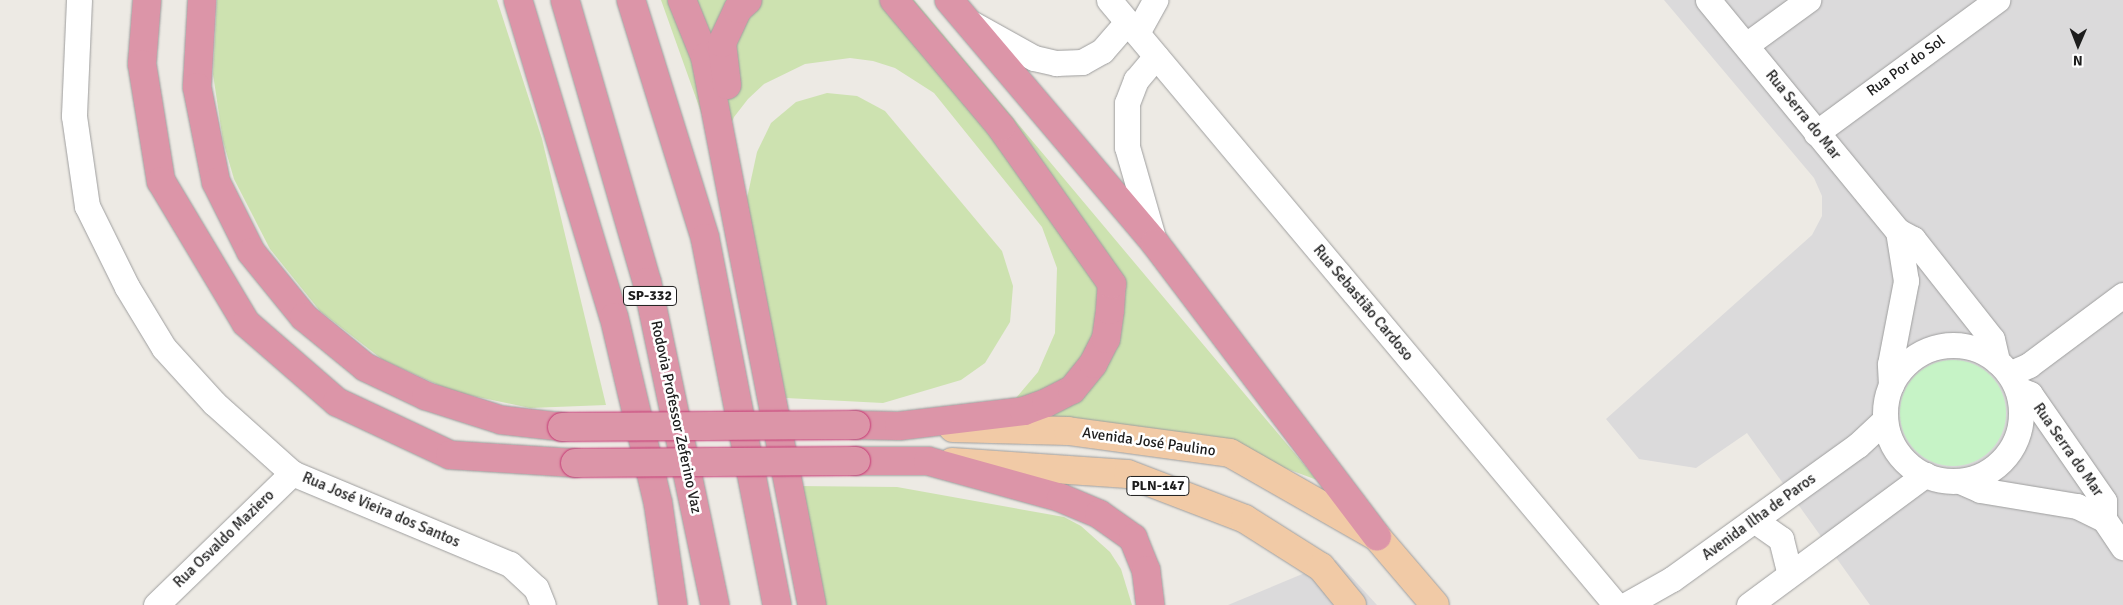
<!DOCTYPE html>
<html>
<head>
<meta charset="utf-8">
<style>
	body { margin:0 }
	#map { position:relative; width:2123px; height:605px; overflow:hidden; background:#edeae4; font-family:Signika,sans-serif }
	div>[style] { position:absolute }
	.residential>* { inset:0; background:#dbdadb }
	.grass>* { inset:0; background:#cde2b0 }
	.park>* { inset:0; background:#c6f3c6 }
	.round { border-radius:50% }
	.roads { filter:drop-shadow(0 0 1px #9e9e9e) drop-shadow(0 0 1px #9e9e9e) }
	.minor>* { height:25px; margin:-12.5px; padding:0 12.5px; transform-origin:12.5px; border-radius:12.5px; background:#fff }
	.minor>.ring { margin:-12.5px; padding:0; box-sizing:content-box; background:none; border:25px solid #fff; border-radius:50% }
	.primary>* { height:28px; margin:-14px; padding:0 14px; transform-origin:14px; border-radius:14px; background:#f1caa6 }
	.motorway>* { height:28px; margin:-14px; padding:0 14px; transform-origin:14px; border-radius:14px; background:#dc95a8 }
	.bridges { filter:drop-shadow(0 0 1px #c53874) drop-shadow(0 0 1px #c53874) }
	.motorway-bridge>* { height:28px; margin:-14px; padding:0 14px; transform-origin:14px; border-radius:14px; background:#dc95a8 }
	span { translate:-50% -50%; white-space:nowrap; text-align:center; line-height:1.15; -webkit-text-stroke:5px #fff; paint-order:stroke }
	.shield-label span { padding:1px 4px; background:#fff; border:1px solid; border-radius:4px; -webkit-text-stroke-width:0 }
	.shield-label { font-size:14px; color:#1d1d1d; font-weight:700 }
	.street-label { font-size:15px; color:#1d1d1d }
	.north { position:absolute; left:2053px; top:20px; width:50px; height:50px; -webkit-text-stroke:4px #fff; paint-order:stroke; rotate:181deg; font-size:14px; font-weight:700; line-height:20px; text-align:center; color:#1d1d1d }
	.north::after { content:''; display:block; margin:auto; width:18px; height:22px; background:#1d1d1d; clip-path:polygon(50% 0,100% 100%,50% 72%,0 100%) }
</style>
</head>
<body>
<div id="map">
	<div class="residential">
		<i style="clip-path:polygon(1664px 0,2123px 0,2123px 605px,1870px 605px,1747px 433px,1696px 468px,1639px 459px,1606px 419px,1812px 235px,1822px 216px,1822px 196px,1814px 178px)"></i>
		<i style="clip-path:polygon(1336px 560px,1377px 605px,1228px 605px)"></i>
	</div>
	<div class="grass">
		<i style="clip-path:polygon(217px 0,497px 0,542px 139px,606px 405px,530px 408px,454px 392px,383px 360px,320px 311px,270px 249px,234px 179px,223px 141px,213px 74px)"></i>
		<i style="clip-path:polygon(661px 0,914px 0,1317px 480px,1266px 461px,1050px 419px,1010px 405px,1038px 372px,1055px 333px,1057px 268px,1042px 227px,934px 93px,895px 68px,873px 61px,850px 58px,805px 64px,764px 84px,748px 99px,734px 117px,717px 157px)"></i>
		<i style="clip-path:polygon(827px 93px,857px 96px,885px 111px,1002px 251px,1013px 286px,1010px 322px,985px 363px,961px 380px,883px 403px,786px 398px,744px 212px,757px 152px,771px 123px,796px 102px)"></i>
		<i style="clip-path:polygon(797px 486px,897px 487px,1064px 517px,1081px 526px,1110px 552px,1121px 569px,1132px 605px,816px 605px)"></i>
	</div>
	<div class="park">
		<i class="round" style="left:1900px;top:360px;width:106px;height:106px"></i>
	</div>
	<div class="roads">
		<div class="minor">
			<i style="left:79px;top:0;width:116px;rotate:92.5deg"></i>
			<i style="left:74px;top:116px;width:91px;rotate:81.8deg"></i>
			<i style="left:87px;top:206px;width:90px;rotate:63.7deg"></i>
			<i style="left:127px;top:287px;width:71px;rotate:58.8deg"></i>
			<i style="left:164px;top:348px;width:74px;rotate:47.7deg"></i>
			<i style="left:214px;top:403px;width:105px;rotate:41.9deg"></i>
			<i style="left:292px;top:473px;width:236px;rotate:22.7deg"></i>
			<i style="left:510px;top:564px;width:35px;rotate:43deg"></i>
			<i style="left:536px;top:588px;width:18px;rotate:68deg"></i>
			<i style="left:1109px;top:0;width:789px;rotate:50.04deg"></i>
			<i style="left:1708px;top:0;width:299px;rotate:50.6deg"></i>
			<i style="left:1898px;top:231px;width:17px;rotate:28deg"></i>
			<i style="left:1913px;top:239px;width:127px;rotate:51.7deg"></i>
			<i style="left:1992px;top:339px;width:23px;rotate:77deg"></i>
			<i style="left:971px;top:23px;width:72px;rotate:29.1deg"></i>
			<i style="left:1034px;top:58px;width:23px;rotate:13deg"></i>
			<i style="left:1056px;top:63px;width:26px;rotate:-2deg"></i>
			<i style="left:1082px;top:62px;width:23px;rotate:-29deg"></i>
			<i style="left:1102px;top:51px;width:38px;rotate:-49deg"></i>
			<i style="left:1137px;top:33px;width:38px;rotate:-61deg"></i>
			<i style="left:1746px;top:45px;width:77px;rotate:-36deg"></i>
			<i style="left:1816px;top:133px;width:225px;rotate:-36.3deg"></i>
			<i style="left:1154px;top:241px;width:98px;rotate:-106deg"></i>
			<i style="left:1127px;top:147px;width:44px;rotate:-90deg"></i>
			<i style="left:1127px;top:103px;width:25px;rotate:-69deg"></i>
			<i style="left:1136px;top:80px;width:31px;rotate:-50deg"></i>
			<i class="ring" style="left:1885px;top:345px;width:111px;height:111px"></i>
			<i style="left:2009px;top:374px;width:22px;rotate:-24deg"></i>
			<i style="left:2029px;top:365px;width:117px;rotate:-36.7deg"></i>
			<i style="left:1891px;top:385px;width:21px;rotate:-93deg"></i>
			<i style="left:1890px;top:364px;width:85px;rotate:-79.1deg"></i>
			<i style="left:1906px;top:281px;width:51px;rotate:-99.1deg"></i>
			<i style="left:2018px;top:389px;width:13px;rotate:23deg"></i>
			<i style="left:2030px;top:394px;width:130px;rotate:55.3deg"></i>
			<i style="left:2104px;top:501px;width:18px;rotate:90deg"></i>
			<i style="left:2104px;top:519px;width:34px;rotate:56deg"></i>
			<i style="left:1960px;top:481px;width:22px;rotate:24deg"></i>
			<i style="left:1980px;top:490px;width:98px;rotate:9.4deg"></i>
			<i style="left:2077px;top:506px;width:30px;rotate:26deg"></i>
			<i style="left:1754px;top:520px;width:33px;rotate:35deg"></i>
			<i style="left:1781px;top:539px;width:36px;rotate:76deg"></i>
			<i style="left:156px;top:605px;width:190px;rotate:-44.1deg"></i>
			<i style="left:1626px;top:605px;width:53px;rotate:-29.5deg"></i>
			<i style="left:1672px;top:579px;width:229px;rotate:-35.8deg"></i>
			<i style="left:1858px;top:445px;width:37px;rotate:-43deg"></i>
			<i style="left:1749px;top:605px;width:219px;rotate:-36.5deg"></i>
		</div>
		<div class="primary">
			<i style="left:953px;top:428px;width:115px;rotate:1.5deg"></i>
			<i style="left:1068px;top:431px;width:163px;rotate:7.7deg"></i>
			<i style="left:1230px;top:453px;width:169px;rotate:29.7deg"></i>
			<i style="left:1377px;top:537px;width:89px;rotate:49.5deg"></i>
			<i style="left:952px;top:462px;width:176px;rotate:3.9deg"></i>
			<i style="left:1128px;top:474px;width:125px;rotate:21deg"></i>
			<i style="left:1245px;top:519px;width:90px;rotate:32.3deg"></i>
			<i style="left:1321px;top:567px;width:49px;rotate:50.8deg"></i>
		</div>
		<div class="motorway">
			<i style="left:147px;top:0;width:64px;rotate:94.5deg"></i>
			<i style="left:142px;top:64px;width:119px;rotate:80.8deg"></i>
			<i style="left:161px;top:181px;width:165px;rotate:59.1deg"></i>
			<i style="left:246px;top:323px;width:121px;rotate:41deg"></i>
			<i style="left:337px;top:402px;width:125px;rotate:25.1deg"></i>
			<i style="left:450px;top:455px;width:125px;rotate:3.7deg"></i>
			<i style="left:202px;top:0;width:87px;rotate:93.3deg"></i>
			<i style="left:197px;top:87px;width:97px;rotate:78.7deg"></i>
			<i style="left:216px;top:182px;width:78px;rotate:63.4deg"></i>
			<i style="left:251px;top:252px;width:84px;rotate:50.8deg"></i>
			<i style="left:304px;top:317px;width:79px;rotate:39.3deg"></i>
			<i style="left:365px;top:367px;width:68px;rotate:25.4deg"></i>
			<i style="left:426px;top:396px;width:79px;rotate:17.7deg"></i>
			<i style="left:501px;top:420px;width:61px;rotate:6.5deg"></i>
			<i style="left:518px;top:0;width:331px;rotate:73.2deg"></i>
			<i style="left:614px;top:317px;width:191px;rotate:76.7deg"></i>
			<i style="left:658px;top:503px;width:103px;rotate:81.6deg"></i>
			<i style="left:565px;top:0;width:294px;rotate:73.8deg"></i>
			<i style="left:647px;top:282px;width:330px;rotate:78.1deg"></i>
			<i style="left:631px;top:0;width:249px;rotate:72.7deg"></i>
			<i style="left:705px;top:238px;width:374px;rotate:78.9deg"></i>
			<i style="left:682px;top:0;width:61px;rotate:68deg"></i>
			<i style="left:705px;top:57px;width:558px;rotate:78.95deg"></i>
			<i style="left:949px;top:0;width:319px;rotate:49.7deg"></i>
			<i style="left:1155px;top:243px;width:368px;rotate:52.9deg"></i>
			<i style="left:727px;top:85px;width:42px;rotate:-96.8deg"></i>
			<i style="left:722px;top:43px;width:38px;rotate:-65deg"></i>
			<i style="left:738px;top:9px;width:13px;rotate:-42deg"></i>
			<i style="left:856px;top:425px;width:43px;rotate:1.3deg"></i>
			<i style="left:899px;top:426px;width:126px;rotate:-6.8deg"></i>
			<i style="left:1024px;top:411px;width:23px;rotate:-20deg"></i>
			<i style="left:1046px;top:403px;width:29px;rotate:-27deg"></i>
			<i style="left:1072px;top:390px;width:33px;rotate:-51deg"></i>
			<i style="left:1093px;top:364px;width:28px;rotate:-63deg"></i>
			<i style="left:1106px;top:339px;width:29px;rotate:-82deg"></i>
			<i style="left:1110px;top:310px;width:26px;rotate:-86deg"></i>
			<i style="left:1112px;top:284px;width:192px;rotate:-125.3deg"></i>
			<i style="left:1001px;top:127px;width:166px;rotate:-130.1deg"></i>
			<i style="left:856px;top:461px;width:72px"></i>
			<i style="left:928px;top:461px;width:138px;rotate:15.5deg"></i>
			<i style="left:1061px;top:498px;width:41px;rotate:22.8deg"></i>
			<i style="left:1099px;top:514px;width:42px;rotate:35.2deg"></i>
			<i style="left:1133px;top:538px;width:35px;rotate:68deg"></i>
			<i style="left:1146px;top:570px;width:35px;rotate:83deg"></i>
		</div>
	</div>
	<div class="bridges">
		<div class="motorway-bridge">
			<i style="left:562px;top:427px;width:294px;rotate:-0.4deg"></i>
			<i style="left:575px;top:463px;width:281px;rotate:-0.4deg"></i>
		</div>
	</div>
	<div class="shield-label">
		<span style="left:650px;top:296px">SP-332</span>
		<span style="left:1158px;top:486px">PLN-147</span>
	</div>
	<div class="street-label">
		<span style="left:1906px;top:66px;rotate:-36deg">Rua Por do Sol</span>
		<span style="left:1803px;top:115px;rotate:51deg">Rua Serra do Mar</span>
		<span style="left:1363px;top:303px;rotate:50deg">Rua Sebastião Cardoso</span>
		<span style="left:676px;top:417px;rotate:78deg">Rodovia Professor Zeferino Vaz</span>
		<span style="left:1149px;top:442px;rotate:8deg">Avenida José Paulino</span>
		<span style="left:2068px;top:450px;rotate:55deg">Rua Serra do Mar</span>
		<span style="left:381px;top:510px;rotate:23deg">Rua José Vieira dos Santos</span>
		<span style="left:1759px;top:517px;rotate:-36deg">Avenida Ilha de Paros</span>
		<span style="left:224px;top:539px;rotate:-44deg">Rua Osvaldo Maziero</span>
	</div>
	<div class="north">N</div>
</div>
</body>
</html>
